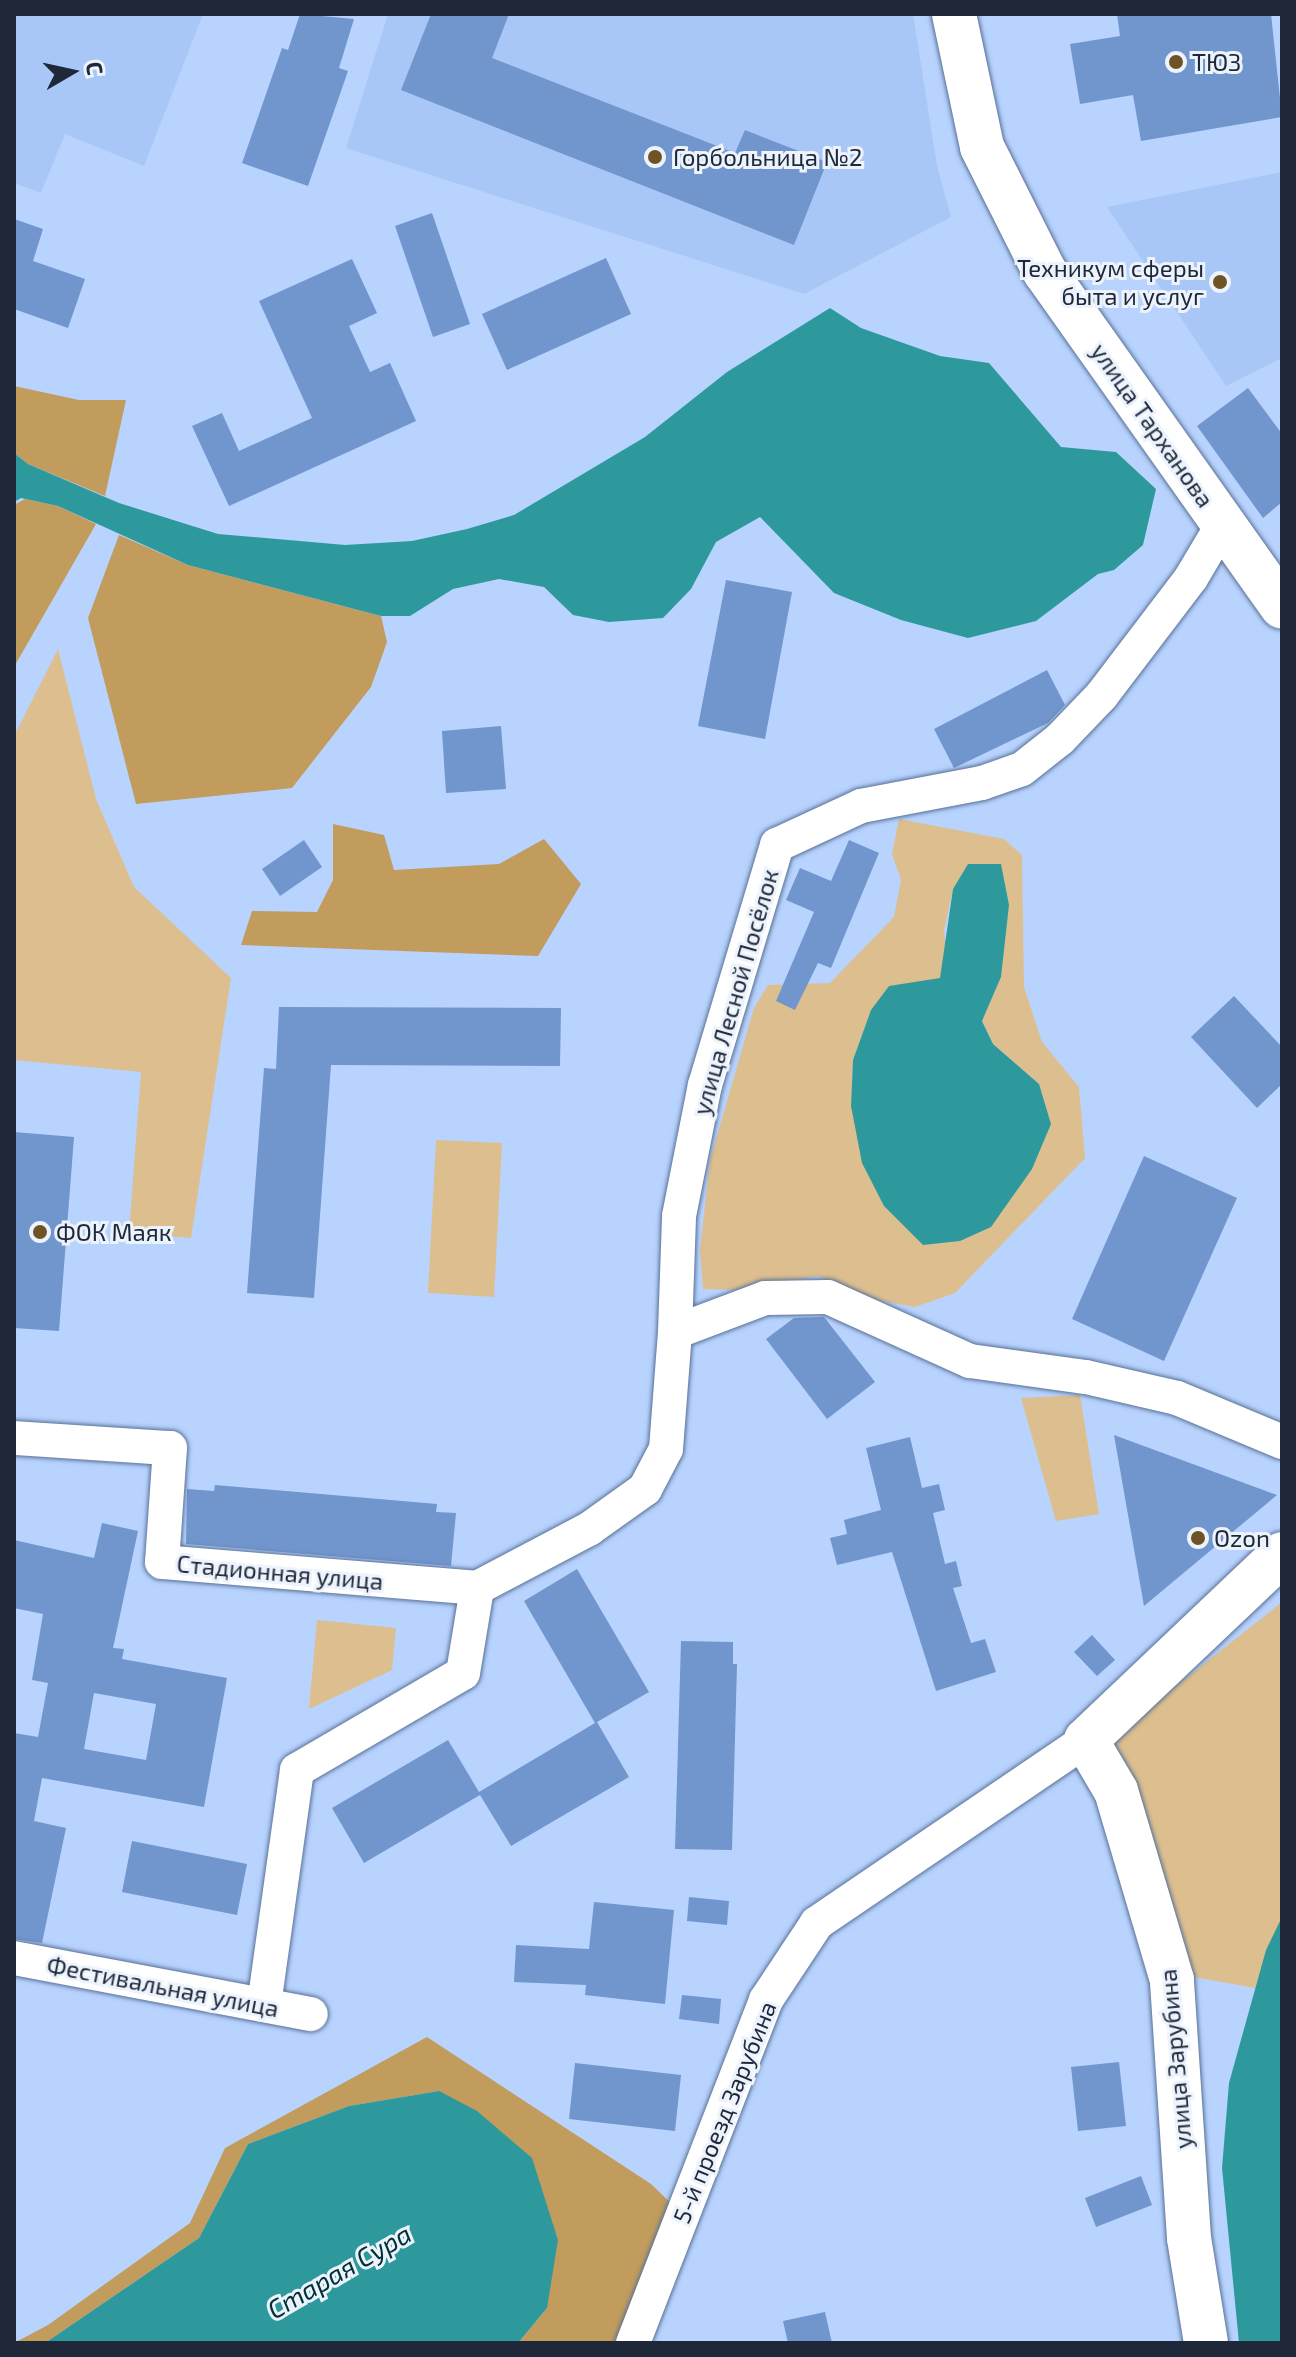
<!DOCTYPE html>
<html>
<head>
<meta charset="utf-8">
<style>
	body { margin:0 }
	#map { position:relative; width:1296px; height:2357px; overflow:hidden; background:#b8d3fe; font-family:"Exo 2",sans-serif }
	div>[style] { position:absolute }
	.built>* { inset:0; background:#a8c7f7 }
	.green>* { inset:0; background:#ddbf8f }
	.forest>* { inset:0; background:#c19c5c }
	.water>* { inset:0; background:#2e999d }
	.building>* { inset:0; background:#7195cd }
	.roads { filter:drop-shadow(0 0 2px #587197) drop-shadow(0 0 2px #587197) }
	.minor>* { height:34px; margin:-17px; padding:0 17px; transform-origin:17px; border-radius:17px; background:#fff }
	.tertiary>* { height:44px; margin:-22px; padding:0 22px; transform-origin:22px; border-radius:22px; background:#fff }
	.dots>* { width:22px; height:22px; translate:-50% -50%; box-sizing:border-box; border:4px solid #edf3fc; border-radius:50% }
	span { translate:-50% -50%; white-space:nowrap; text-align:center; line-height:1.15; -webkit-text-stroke:6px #edf3fc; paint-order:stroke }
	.poi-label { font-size:24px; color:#1e2838 }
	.left { translate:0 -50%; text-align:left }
	.right { translate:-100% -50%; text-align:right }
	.street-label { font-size:24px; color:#1e2838 }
	.water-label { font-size:26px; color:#003234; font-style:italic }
	.frame { position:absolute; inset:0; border:16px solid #1e2838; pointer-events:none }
	.north { position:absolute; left:32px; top:32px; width:80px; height:80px; -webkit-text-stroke:6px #edf3fc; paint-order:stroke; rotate:81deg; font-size:22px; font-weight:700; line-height:32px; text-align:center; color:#1e2838 }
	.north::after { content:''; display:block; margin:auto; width:28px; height:36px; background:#1e2838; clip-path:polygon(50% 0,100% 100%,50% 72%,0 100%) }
</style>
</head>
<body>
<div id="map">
	<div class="built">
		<i style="clip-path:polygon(14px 14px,203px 14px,144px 166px,65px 134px,41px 193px,14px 183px)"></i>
		<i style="clip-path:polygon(388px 14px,913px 14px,937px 166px,951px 217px,804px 294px,346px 148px)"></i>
		<i style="clip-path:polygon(1282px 172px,1282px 358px,1226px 386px,1107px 207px)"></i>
	</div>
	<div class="green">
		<i style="clip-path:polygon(58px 649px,96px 799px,134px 887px,231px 978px,191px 1238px,129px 1232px,141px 1072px,14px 1060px,14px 736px)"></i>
		<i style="clip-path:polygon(evenodd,899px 819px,1004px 839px,1022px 855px,1024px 987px,1042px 1042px,1079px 1087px,1085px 1158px,955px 1293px,915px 1307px,865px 1298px,818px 1276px,735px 1290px,703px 1289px,700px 1250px,710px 1160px,754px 1008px,768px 985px,830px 983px,894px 917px,901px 880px,892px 854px,899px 819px,968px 864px,1001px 977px,982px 1020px,993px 1044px,1039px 1084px,851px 1106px,853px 1060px,871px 1010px,918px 982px,940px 978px,947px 955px,944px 931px,953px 889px,968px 864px)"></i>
		<i style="clip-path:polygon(436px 1140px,502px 1143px,494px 1297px,428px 1293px)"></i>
		<i style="clip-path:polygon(1080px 1395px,1099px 1514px,1056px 1521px,1021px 1398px)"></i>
		<i style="clip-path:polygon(1282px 1602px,1282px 1917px,1255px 1988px,1194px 1977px,1115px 1751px,1119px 1731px)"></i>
		<i style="clip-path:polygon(317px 1620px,396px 1628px,392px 1670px,309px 1709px)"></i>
	</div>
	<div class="forest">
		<i style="clip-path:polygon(14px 386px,79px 400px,126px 400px,105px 496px,28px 464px,14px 453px)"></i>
		<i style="clip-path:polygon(25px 499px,58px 506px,96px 524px,14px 667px,14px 505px)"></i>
		<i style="clip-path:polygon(119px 535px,188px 565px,381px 616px,387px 642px,371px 687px,292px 788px,136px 804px,88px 618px)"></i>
		<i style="clip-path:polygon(333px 824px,384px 835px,394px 870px,499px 864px,544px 839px,581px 884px,538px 956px,241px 945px,252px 911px,317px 912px,333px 880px)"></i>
		<i style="clip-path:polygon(427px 2037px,651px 2184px,679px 2211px,623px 2343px,518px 2343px,547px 2308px,439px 2091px,349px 2106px,248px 2144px,199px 2238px,45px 2343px,14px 2343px,48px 2325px,190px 2223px,225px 2148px)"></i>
	</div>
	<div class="water">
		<i style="clip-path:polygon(830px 308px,861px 328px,940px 356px,989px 363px,1061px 447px,1116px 452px,1156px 489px,1143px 545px,1114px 570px,1098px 574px,1036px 621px,968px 638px,901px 620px,834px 593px,760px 517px,716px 542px,691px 589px,663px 618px,609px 622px,573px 615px,544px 587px,499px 579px,453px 589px,410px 616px,381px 616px,188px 565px,58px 506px,21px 498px,14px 502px,14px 453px,28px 464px,119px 503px,218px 534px,345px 545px,412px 541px,467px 529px,514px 515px,645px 437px,727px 372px)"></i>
		<i style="clip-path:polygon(968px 864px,1001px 864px,1009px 905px,1001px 977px,982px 1021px,993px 1044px,1039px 1084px,1051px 1124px,1032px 1169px,991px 1227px,960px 1241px,923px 1245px,884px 1206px,862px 1163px,851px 1106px,853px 1060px,871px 1010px,889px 986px,940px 978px,953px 889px)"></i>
		<i style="clip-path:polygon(1282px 1917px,1282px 2343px,1239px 2343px,1222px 2168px,1229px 2083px,1266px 1950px)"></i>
		<i style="clip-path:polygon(439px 2091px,477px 2111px,532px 2158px,558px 2240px,547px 2308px,518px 2343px,45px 2343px,199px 2238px,248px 2144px,349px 2106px)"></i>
	</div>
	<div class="building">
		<i style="clip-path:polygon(300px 14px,354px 19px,339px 68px,348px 71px,308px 186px,242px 163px,282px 48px,288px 50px)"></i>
		<i style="clip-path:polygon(431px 14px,509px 14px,492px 58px,735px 153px,745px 130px,827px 162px,794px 245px,401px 90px)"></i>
		<i style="clip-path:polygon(1117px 14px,1271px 14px,1282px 117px,1141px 141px,1133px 95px,1080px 104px,1070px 44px,1120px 36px)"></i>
		<i style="clip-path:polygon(432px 213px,470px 324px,433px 337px,395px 226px)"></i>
		<i style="clip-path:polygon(14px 219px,43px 229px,33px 261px,85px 279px,68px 328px,14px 309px)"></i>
		<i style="clip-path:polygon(606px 258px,631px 314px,507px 370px,482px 314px)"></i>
		<i style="clip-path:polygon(352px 259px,377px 313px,349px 326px,370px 372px,390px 363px,416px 421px,229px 506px,192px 426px,222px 413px,239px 451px,312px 418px,259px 301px)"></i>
		<i style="clip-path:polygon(1248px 388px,1282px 434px,1282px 502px,1263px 518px,1197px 426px)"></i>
		<i style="clip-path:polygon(726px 580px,792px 592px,765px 739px,698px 726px)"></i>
		<i style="clip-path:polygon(1047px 670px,1065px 705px,1048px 723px,954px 768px,934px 729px)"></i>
		<i style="clip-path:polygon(501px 726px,506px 789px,446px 793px,442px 731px)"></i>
		<i style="clip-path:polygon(304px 840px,322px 867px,280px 896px,262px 869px)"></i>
		<i style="clip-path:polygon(849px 840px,879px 853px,831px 968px,818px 963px,795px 1010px,776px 1001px,814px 912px,786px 900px,800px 868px,831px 881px)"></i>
		<i style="clip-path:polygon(1234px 996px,1282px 1047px,1282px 1084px,1257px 1108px,1191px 1037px)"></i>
		<i style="clip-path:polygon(279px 1007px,561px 1008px,560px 1066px,331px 1065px,314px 1298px,247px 1293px,264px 1068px,276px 1069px)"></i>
		<i style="clip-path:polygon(14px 1132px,74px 1137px,59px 1331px,14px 1328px)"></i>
		<i style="clip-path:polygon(1144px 1156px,1237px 1198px,1164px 1361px,1072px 1319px)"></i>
		<i style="clip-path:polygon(824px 1317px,875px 1382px,827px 1419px,766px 1339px,794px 1318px)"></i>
		<i style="clip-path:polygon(1114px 1435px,1277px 1495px,1144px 1606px)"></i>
		<i style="clip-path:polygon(910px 1437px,922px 1488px,939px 1484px,945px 1510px,933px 1513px,945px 1564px,956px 1561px,962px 1586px,953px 1588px,971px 1643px,985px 1639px,996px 1672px,936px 1691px,892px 1552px,837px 1565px,830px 1538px,847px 1534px,844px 1520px,881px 1510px,866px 1448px)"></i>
		<i style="clip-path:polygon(215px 1485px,437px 1504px,436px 1512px,456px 1513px,451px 1566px,186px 1544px,187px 1489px,214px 1491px)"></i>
		<i style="clip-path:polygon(evenodd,102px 1523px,138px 1531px,113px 1648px,124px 1649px,122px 1659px,227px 1678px,204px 1807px,42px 1778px,34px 1821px,66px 1828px,42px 1943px,14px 1939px,14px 1733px,38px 1737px,48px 1683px,32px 1680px,43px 1614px,14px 1608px,14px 1540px,94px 1558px,102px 1523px,94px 1693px,156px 1704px,146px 1760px,84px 1749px,94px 1693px)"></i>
		<i style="clip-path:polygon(577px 1569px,649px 1692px,597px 1722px,629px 1777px,511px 1846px,480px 1795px,364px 1863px,332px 1808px,448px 1740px,479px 1792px,595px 1723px,524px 1601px)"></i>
		<i style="clip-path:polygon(1092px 1635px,1115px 1660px,1097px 1676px,1074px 1652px)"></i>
		<i style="clip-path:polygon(681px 1641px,733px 1642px,733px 1664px,737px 1664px,732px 1850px,675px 1849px)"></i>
		<i style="clip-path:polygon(132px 1841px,247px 1864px,237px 1915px,122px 1892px)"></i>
		<i style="clip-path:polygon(689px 1897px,729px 1901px,727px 1925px,687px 1921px)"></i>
		<i style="clip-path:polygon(594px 1902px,674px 1910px,665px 2004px,585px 1995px,586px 1985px,514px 1982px,516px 1945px,589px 1949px)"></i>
		<i style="clip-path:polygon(682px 1995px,721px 1999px,719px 2024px,679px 2019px)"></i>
		<i style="clip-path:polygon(1119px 2062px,1126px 2126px,1078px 2131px,1071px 2067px)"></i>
		<i style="clip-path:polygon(575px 2063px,681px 2075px,675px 2131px,569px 2119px)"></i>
		<i style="clip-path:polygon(1141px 2176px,1152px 2205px,1096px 2227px,1085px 2198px)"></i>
		<i style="clip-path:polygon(825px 2312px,832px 2343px,788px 2343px,783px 2321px)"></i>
	</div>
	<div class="roads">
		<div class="minor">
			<i style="left:675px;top:1332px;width:116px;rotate:-88deg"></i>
			<i style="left:679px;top:1216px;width:134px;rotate:-78.8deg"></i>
			<i style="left:705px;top:1085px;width:251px;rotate:-73.3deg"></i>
			<i style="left:777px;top:845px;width:93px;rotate:-24.9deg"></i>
			<i style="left:861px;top:806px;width:123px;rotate:-10.8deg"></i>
			<i style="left:982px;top:783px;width:42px;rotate:-19.3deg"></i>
			<i style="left:1022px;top:769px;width:48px;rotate:-38.3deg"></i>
			<i style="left:1060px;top:739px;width:61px;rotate:-46.3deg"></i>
			<i style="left:1102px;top:695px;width:147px;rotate:-52.7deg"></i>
			<i style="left:1191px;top:578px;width:63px;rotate:-59.3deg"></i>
			<i style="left:14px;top:1438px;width:156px;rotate:3.7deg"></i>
			<i style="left:170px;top:1448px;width:114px;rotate:94deg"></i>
			<i style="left:162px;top:1562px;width:316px;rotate:4.7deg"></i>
			<i style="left:14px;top:1958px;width:302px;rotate:10.7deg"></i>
			<i style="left:264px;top:2005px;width:237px;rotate:-82deg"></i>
			<i style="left:297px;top:1770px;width:192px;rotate:-30.3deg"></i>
			<i style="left:463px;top:1673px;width:86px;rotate:-80.6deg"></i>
			<i style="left:477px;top:1588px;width:127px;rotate:-27.8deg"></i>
			<i style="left:589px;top:1529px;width:69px;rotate:-35.5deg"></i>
			<i style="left:645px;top:1489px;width:45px;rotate:-62.3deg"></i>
			<i style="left:666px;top:1449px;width:117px;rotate:-85.6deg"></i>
			<i style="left:675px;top:1332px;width:96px;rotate:-20.7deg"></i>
			<i style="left:765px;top:1298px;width:63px;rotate:-0.9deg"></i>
			<i style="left:828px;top:1297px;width:156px;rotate:24.3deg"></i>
			<i style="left:970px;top:1361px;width:117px;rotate:7.9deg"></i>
			<i style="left:1086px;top:1377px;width:93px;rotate:13deg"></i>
			<i style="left:1177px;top:1398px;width:114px;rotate:22.7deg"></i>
			<i style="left:633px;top:2343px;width:368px;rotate:-68.8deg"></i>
			<i style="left:766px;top:2000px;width:92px;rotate:-56.5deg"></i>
			<i style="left:817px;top:1923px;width:325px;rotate:-34.2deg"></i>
		</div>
		<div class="tertiary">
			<i style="left:954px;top:14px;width:136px;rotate:78.1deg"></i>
			<i style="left:982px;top:147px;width:140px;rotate:63.3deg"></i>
			<i style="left:1045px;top:272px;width:410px;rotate:54.7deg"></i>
			<i style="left:1206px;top:2343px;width:106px;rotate:-99.2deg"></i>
			<i style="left:1189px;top:2238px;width:259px;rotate:-93.8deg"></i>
			<i style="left:1172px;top:1980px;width:197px;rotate:-106.5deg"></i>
			<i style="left:1116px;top:1791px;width:59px;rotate:-120.5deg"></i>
			<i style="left:1086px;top:1740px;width:270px;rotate:-43.5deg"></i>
		</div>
	</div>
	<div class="dots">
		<i style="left:1176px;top:62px;background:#6e5425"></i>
		<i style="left:655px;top:157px;background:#6e5425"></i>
		<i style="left:1220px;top:282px;background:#6e5425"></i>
		<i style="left:40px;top:1232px;background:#6e5425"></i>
		<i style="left:1198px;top:1538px;background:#6e5425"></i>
	</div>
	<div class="poi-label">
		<span class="left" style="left:1192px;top:62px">ТЮЗ</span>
		<span class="left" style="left:673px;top:157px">Горбольница №2</span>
		<span class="right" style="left:1204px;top:282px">Техникум сферы<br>быта и услуг</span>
		<span class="left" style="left:56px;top:1232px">ФОК Маяк</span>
		<span class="left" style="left:1214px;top:1538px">Ozon</span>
	</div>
	<div class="street-label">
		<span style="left:1153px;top:425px;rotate:55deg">улица Тарханова</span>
		<span style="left:735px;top:992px;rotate:-74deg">улица Лесной Посёлок</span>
		<span style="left:280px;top:1572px;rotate:5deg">Стадионная улица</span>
		<span style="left:163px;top:1986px;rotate:11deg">Фестивальная улица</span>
		<span style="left:1175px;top:2059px;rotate:-95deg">улица Зарубина</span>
		<span style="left:724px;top:2112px;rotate:-68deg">5-й проезд Зарубина</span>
	</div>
	<div class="water-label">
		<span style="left:339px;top:2271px;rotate:-30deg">Старая Сура</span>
	</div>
	<div class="frame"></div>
	<div class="north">С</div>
</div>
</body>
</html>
